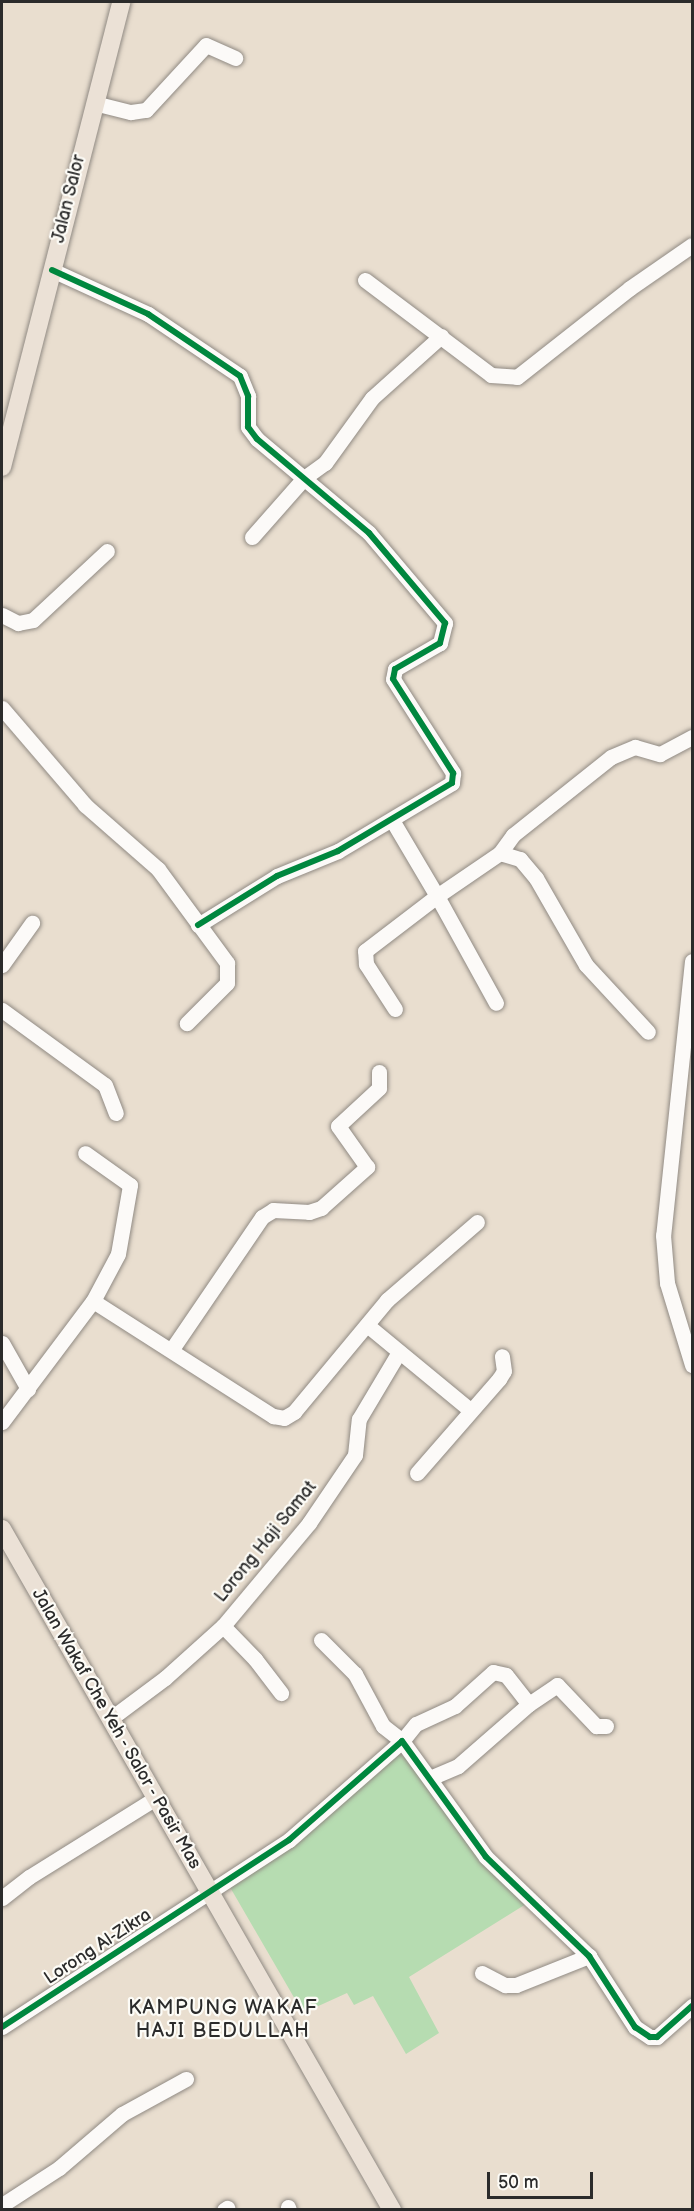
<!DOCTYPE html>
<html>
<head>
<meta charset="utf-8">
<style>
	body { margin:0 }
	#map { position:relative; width:694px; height:2211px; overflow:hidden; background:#e9decf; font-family:"Balsamiq Sans",sans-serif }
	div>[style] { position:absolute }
	.green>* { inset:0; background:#b6dcb1 }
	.roads { filter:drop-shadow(0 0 2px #908a83) drop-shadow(0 0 2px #908a83) }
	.minor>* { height:15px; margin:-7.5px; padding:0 7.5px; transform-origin:7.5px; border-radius:7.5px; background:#fcfaf8 }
	.major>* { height:18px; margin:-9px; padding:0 9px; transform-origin:9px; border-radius:9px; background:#ebe1d6 }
	.cycleway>* { height:6px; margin:-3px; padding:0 3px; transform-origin:3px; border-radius:3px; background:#00873e }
	span { translate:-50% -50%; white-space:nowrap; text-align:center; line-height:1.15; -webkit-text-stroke:4.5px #fdfcf7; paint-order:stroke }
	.street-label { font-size:18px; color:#2b2b2b }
	.neighbourhood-label { font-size:20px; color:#2b2b2b; letter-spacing:1.5px }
	.frame { position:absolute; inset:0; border:3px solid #2b2b2b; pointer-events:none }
	.scale { position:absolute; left:487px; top:2172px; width:106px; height:27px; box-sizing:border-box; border:3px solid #2b2b2b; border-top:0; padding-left:8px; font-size:18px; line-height:21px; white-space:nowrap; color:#2b2b2b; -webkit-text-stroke:4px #fdfcf7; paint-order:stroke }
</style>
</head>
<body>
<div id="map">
	<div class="green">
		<i style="clip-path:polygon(393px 1755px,401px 1755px,413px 1765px,526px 1904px,409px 1977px,439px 2033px,406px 2054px,373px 1996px,354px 2005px,347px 1993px,303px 2013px,227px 1882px)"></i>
	</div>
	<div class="roads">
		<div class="minor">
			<i style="left:94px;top:103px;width:38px;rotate:14deg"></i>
			<i style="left:131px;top:112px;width:15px;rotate:-8deg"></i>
			<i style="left:146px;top:110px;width:88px;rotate:-47.3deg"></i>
			<i style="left:206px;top:45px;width:32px;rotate:24deg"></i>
			<i style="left:52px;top:270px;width:106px;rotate:24.6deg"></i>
			<i style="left:148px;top:314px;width:111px;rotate:34deg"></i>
			<i style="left:240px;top:376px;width:22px;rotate:68deg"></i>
			<i style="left:248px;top:396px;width:31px;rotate:90deg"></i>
			<i style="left:248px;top:427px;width:15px;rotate:53deg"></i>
			<i style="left:257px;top:439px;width:146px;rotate:40deg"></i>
			<i style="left:369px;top:533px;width:118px;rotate:49.8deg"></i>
			<i style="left:445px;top:623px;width:21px;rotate:104deg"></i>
			<i style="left:440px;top:643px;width:52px;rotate:150deg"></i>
			<i style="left:395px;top:669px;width:10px;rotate:101deg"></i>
			<i style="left:393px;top:679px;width:112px;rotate:57.4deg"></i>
			<i style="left:453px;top:773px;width:10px;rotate:96deg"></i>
			<i style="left:452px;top:783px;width:133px;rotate:149.2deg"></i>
			<i style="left:338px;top:851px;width:66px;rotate:157.7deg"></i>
			<i style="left:277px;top:876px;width:93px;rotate:148.2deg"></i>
			<i style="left:365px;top:280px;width:158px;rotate:37deg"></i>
			<i style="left:491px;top:375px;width:26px;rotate:4deg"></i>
			<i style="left:517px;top:377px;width:144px;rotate:-38.2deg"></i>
			<i style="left:630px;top:288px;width:75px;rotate:-34.7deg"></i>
			<i style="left:252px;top:537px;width:79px;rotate:-48.6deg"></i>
			<i style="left:304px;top:478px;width:26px;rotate:-36deg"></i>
			<i style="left:325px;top:463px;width:80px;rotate:-54.1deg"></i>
			<i style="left:372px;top:398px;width:93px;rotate:-41.9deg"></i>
			<i style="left:2px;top:615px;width:18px;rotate:27deg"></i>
			<i style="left:18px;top:623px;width:15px;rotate:-11deg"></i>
			<i style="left:33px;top:620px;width:101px;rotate:-43deg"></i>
			<i style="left:2px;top:708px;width:128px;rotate:49.4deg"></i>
			<i style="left:85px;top:805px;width:97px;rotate:41.2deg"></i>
			<i style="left:158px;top:869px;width:117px;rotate:53.7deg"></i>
			<i style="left:227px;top:963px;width:20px;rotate:90deg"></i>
			<i style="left:227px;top:983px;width:57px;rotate:135deg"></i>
			<i style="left:392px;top:820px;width:88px;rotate:59.4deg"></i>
			<i style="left:437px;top:896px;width:76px;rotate:-34.3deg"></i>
			<i style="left:500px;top:853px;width:22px;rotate:-54deg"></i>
			<i style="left:513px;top:835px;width:125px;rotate:-38.5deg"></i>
			<i style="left:611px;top:757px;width:26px;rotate:-23deg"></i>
			<i style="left:635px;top:747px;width:26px;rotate:16deg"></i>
			<i style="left:660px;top:754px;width:36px;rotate:-28deg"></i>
			<i style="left:500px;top:853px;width:21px;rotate:17deg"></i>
			<i style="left:520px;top:859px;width:25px;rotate:50deg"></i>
			<i style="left:536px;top:878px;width:100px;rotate:60.1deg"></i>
			<i style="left:586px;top:965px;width:91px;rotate:47.2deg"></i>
			<i style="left:692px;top:961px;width:276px;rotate:96deg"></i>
			<i style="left:663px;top:1235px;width:48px;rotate:85.2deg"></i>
			<i style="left:667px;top:1283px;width:86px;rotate:73deg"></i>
			<i style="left:2px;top:965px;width:52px;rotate:-54.5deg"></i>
			<i style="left:395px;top:1009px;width:54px;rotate:-122.8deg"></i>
			<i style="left:366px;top:964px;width:13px;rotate:-94deg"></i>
			<i style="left:365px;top:951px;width:91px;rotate:-37.4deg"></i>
			<i style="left:437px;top:896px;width:122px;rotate:61.1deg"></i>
			<i style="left:2px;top:1010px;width:127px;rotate:36.1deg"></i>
			<i style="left:105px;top:1085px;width:30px;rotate:69deg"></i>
			<i style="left:93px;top:1301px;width:214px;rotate:32.6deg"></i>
			<i style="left:273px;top:1416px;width:11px;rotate:10deg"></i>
			<i style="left:284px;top:1418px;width:12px;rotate:-31deg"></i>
			<i style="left:294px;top:1412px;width:146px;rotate:-50.3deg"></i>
			<i style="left:387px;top:1300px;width:119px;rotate:-40.9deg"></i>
			<i style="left:367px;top:1325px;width:134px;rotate:39.5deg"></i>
			<i style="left:2px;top:1343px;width:53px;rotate:60.5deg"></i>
			<i style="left:172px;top:1349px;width:160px;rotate:-55.7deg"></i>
			<i style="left:262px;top:1217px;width:13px;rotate:-32deg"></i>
			<i style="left:273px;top:1210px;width:36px;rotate:3deg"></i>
			<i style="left:309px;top:1212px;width:13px;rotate:-18deg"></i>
			<i style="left:321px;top:1208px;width:62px;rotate:-41.7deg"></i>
			<i style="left:367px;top:1167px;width:50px;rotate:-125.3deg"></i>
			<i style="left:338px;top:1126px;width:56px;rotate:-42.8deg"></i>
			<i style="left:379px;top:1088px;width:16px;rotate:-90deg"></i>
			<i style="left:2px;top:1422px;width:151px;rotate:-53.1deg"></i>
			<i style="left:93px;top:1301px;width:53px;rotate:-62deg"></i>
			<i style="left:118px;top:1254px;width:70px;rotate:-80.1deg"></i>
			<i style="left:130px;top:1185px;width:55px;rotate:-144.6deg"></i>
			<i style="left:417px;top:1473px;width:125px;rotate:-48.9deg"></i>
			<i style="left:499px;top:1379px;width:9px;rotate:-58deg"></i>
			<i style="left:504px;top:1371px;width:15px;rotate:-98deg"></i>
			<i style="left:223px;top:1626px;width:46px;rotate:45.9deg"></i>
			<i style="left:255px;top:1659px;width:43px;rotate:52.6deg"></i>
			<i style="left:321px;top:1640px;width:48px;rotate:45deg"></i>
			<i style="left:355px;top:1674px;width:59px;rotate:61.7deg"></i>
			<i style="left:383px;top:1726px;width:24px;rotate:38deg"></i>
			<i style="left:402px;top:1741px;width:22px;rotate:-51deg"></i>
			<i style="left:416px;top:1724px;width:43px;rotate:-24.8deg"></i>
			<i style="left:455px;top:1706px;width:51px;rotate:-41.8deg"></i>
			<i style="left:493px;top:1672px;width:13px;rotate:13deg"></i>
			<i style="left:506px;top:1675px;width:37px;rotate:52deg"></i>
			<i style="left:529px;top:1704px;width:34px;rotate:-34deg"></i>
			<i style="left:557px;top:1685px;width:57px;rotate:46.4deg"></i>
			<i style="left:596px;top:1726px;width:10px"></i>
			<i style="left:110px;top:1719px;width:69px;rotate:-36.7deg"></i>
			<i style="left:165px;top:1678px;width:78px;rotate:-41.9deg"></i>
			<i style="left:223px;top:1626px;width:134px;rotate:-50.1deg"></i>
			<i style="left:309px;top:1523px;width:82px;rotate:-55.9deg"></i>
			<i style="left:355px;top:1455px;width:36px;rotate:-84deg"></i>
			<i style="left:359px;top:1419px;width:78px;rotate:-59.2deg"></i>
			<i style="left:430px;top:1778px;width:30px;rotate:-23deg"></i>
			<i style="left:458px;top:1766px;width:94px;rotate:-41.1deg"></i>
			<i style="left:2px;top:1898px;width:34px;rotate:-38deg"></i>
			<i style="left:29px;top:1877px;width:150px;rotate:-31.9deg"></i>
			<i style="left:482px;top:1973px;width:26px;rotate:28deg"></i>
			<i style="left:505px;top:1985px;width:11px"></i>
			<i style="left:516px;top:1985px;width:79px;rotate:-21.7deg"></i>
			<i style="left:2px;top:2027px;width:343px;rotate:-33.1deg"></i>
			<i style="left:289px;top:1840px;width:150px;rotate:-41.2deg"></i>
			<i style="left:402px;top:1741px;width:143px;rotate:54.1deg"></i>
			<i style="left:486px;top:1857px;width:143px;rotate:43.9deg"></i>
			<i style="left:589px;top:1956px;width:85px;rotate:57.1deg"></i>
			<i style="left:635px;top:2027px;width:18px;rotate:34deg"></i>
			<i style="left:650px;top:2037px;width:7px"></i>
			<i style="left:657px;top:2037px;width:47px;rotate:-41.5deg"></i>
			<i style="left:2px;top:2205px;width:68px;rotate:-33deg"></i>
			<i style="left:59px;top:2168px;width:83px;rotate:-40.6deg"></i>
			<i style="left:122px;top:2114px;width:73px;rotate:-28.7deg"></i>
			<i style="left:288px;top:2207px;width:3px;rotate:72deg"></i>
			<i style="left:224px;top:2210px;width:4px;rotate:-34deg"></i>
		</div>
		<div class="major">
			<i style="left:2px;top:467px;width:480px;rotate:-75.6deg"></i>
			<i style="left:2px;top:1529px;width:785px;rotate:60.2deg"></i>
		</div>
	</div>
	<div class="cycleway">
		<i style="left:52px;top:270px;width:106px;rotate:24.6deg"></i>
		<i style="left:148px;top:314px;width:111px;rotate:34deg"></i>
		<i style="left:240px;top:376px;width:22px;rotate:68deg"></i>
		<i style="left:248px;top:396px;width:31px;rotate:90deg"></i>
		<i style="left:248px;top:427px;width:15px;rotate:53deg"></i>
		<i style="left:257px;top:439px;width:146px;rotate:40deg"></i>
		<i style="left:369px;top:533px;width:118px;rotate:49.8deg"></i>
		<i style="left:445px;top:623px;width:21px;rotate:104deg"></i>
		<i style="left:440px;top:643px;width:52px;rotate:150deg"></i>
		<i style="left:395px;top:669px;width:10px;rotate:101deg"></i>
		<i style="left:393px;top:679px;width:112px;rotate:57.4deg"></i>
		<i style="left:453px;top:773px;width:10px;rotate:96deg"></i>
		<i style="left:452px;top:783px;width:133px;rotate:149.2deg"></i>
		<i style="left:338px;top:851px;width:66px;rotate:157.7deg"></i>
		<i style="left:277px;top:876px;width:93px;rotate:148.2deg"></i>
		<i style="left:2px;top:2027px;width:343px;rotate:-33.1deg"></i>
		<i style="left:289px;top:1840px;width:150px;rotate:-41.2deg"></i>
		<i style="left:402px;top:1741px;width:143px;rotate:54.1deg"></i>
		<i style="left:486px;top:1857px;width:143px;rotate:43.9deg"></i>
		<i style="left:589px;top:1956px;width:85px;rotate:57.1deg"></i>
		<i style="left:635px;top:2027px;width:18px;rotate:34deg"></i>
		<i style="left:650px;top:2037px;width:7px"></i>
		<i style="left:657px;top:2037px;width:47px;rotate:-41.5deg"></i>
	</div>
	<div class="street-label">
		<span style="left:69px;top:199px;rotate:-76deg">Jalan Salor</span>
		<span style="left:266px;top:1542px;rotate:-51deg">Lorong Haji Samat</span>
		<span style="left:116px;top:1729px;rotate:60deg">Jalan Wakaf Che Yeh - Salor - Pasir Mas</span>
		<span style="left:98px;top:1947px;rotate:-33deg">Lorong Al-Zikra</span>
	</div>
	<div class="neighbourhood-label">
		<span style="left:223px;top:2020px">KAMPUNG WAKAF<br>HAJI BEDULLAH</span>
	</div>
	<div class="frame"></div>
	<div class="scale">50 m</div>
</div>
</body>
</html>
